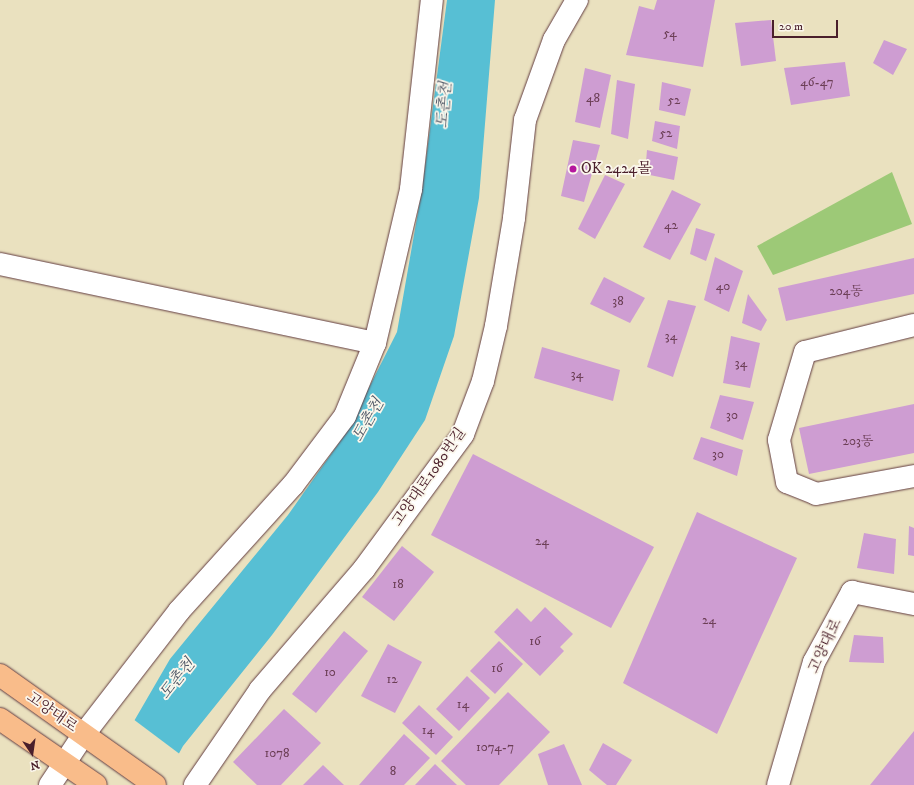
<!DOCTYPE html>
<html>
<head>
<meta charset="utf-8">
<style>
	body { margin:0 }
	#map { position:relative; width:914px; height:785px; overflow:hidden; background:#eae1bf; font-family:"IM FELL DW Pica","Noto Serif KR",serif }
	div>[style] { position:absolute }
	.green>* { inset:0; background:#9dc977 }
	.water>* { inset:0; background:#57bfd4 }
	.pier>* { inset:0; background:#eae1bf }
	.building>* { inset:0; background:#ce9dd2 }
	.roads { filter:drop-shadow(0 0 1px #623c41) drop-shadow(0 0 1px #623c41) }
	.minor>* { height:22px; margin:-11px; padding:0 11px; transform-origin:11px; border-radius:11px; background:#fff }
	.major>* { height:22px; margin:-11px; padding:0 11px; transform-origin:11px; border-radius:11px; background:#f9bc8a }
	.dots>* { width:11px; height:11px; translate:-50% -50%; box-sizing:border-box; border:2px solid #fbf7ec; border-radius:50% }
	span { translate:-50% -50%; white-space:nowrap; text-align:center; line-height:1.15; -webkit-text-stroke:3.5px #fbf7ec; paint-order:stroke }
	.number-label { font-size:13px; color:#6b3e55 }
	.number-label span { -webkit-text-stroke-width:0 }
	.poi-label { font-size:15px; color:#4a1f2b }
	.left { translate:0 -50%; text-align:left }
	.street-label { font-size:15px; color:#4a1f2b }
	.water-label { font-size:16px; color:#4f5766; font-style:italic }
	.north { position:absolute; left:12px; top:733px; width:40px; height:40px; -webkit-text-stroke:3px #fbf7ec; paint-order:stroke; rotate:167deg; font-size:11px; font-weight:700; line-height:16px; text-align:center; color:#4a1f2b }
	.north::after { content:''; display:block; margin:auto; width:14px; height:18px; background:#4a1f2b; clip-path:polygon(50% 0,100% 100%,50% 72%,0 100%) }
	.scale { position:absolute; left:772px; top:20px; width:66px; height:18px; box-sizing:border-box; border:2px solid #4a1f2b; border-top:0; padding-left:5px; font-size:12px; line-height:14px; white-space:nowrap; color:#4a1f2b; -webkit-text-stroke:3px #fbf7ec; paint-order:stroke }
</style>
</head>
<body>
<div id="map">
	<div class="green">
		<i style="clip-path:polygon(892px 172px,912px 224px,773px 275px,757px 246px)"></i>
	</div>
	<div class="water">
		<i style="clip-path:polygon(447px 0,495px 0,479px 198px,454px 336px,425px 420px,378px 492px,272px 635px,183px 746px,162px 785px,97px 785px,170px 659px,288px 515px,346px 433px,397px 332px,422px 189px)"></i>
	</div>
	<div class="pier">
		<i style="clip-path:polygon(133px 719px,181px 755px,164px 785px,95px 785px)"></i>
	</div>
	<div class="building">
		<i style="clip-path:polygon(657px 0,715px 0,703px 67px,626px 55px,639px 6px,654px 10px)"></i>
		<i style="clip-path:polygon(771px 20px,776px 61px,741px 66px,735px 23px)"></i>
		<i style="clip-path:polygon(884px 40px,907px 49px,893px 75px,873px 63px)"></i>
		<i style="clip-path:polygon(845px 62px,850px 96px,791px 105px,784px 68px)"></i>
		<i style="clip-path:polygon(585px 68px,611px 75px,600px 128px,575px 122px)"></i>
		<i style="clip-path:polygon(617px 80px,635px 84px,628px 139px,611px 134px)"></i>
		<i style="clip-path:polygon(662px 82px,691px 89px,685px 116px,659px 110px)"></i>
		<i style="clip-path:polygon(655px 121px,680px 126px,677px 149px,652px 141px)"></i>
		<i style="clip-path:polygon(573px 140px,600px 145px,584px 202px,561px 196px)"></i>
		<i style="clip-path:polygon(647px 150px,678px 157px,674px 180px,645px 174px)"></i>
		<i style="clip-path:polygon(605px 175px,625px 184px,595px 239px,578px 229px)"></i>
		<i style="clip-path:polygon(672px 190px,701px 204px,670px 260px,643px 247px)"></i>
		<i style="clip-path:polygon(696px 228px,715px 234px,706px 261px,690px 254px)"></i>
		<i style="clip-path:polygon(715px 257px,743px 271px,729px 312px,704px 300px)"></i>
		<i style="clip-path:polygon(914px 258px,914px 294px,786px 321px,778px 288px)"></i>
		<i style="clip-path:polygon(604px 277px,645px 298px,630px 323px,590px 304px)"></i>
		<i style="clip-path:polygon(748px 294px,767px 320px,761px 331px,742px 323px)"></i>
		<i style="clip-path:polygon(668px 300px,696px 306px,673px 377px,647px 367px)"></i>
		<i style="clip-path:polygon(731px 336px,760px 343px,750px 388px,723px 383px)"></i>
		<i style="clip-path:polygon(542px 347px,620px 370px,613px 401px,534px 378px)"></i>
		<i style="clip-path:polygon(720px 395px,754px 402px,743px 440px,710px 428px)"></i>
		<i style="clip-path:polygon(914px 404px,914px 453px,809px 474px,799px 428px)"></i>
		<i style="clip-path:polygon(701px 437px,743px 450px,737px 476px,693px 459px)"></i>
		<i style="clip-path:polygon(473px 454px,654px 547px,611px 628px,431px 535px)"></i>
		<i style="clip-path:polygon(697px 512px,797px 558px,717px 734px,623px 683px)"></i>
		<i style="clip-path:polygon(909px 526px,914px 528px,914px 556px,908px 555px)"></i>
		<i style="clip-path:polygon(864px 533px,896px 539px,894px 574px,857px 568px)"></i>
		<i style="clip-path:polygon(402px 546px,434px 572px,394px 621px,362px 597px)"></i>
		<i style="clip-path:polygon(545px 607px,573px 634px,560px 647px,564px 651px,540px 676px,494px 632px,517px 608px,531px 622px)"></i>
		<i style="clip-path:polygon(344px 631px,368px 651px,316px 713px,292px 694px)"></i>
		<i style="clip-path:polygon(854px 635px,883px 637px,884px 663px,849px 662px)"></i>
		<i style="clip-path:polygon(499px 641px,523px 664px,495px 694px,470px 671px)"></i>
		<i style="clip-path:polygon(388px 644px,422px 662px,395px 713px,361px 696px)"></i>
		<i style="clip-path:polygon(467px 676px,490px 698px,459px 731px,436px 709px)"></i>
		<i style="clip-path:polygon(508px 692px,550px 732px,499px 785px,466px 785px,441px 761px)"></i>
		<i style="clip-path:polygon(419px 705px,453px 737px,436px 755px,402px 723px)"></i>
		<i style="clip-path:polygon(284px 709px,321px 743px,281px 785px,257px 785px,233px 762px)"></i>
		<i style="clip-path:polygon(914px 731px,914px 785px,870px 785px)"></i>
		<i style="clip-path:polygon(404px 734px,430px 758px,404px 785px,359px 785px)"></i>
		<i style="clip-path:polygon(603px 743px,632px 760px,616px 785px,607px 785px,589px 770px)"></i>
		<i style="clip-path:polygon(564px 744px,582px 785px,548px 785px,538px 754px)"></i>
		<i style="clip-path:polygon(435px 764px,457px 785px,415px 785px)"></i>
		<i style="clip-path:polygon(323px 765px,344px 785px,303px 785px)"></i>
	</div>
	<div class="roads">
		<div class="minor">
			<i style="left:0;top:264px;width:383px;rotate:11.9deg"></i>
			<i style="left:914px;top:325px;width:112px;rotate:166.1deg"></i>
			<i style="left:805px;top:352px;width:92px;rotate:106.5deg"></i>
			<i style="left:779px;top:440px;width:43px;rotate:79.2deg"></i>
			<i style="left:787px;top:482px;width:31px;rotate:22deg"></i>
			<i style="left:816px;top:494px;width:100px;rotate:-10.4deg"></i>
			<i style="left:50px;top:785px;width:61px;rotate:-56.3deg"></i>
			<i style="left:84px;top:734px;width:155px;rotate:-52.3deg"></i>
			<i style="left:179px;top:611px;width:170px;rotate:-47.9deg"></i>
			<i style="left:293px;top:485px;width:86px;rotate:-53deg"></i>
			<i style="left:345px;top:416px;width:79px;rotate:-67.7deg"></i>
			<i style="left:375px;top:343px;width:158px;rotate:-76.8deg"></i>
			<i style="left:411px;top:189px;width:190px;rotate:-83.7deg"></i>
			<i style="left:195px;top:785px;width:115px;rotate:-55.6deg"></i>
			<i style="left:260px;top:690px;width:160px;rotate:-49.3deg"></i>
			<i style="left:364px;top:569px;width:167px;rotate:-53.7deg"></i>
			<i style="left:463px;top:434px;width:57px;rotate:-69.3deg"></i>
			<i style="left:483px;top:381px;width:57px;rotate:-76.7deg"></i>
			<i style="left:496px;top:326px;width:109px;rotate:-80.5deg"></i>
			<i style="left:514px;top:218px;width:99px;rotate:-83.6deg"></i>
			<i style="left:525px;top:120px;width:85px;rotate:-70.1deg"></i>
			<i style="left:554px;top:40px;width:46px;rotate:-60.1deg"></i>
			<i style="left:778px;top:785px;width:128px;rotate:-73.7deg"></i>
			<i style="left:814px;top:662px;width:80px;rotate:-61.5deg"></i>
			<i style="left:852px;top:592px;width:63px;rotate:11deg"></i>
		</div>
		<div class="major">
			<i style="left:0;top:675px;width:190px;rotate:35.4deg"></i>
			<i style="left:0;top:719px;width:116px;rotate:34.5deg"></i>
		</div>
	</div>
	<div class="dots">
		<i style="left:573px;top:169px;background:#b5179e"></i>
	</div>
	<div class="number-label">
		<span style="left:670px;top:33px">54</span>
		<span style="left:817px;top:82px">46-47</span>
		<span style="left:593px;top:98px">48</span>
		<span style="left:674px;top:100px">52</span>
		<span style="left:666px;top:133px">52</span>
		<span style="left:671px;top:225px">42</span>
		<span style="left:723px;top:286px">40</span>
		<span style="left:846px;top:291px">204동</span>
		<span style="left:618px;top:301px">38</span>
		<span style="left:671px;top:336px">34</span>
		<span style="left:741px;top:363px">34</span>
		<span style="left:577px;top:374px">34</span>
		<span style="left:732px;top:415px">30</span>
		<span style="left:858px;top:441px">203동</span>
		<span style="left:718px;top:454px">30</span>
		<span style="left:542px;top:541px">24</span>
		<span style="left:398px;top:584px">18</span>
		<span style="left:709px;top:620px">24</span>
		<span style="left:535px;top:641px">16</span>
		<span style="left:497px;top:668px">16</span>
		<span style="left:330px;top:672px">10</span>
		<span style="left:392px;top:679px">12</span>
		<span style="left:463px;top:704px">14</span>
		<span style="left:428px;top:730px">14</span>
		<span style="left:495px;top:747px">1074-7</span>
		<span style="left:277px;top:753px">1078</span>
		<span style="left:393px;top:771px">8</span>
	</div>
	<div class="poi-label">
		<span class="left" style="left:581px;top:169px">OK 2424몰</span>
	</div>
	<div class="street-label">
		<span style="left:429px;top:477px;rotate:-55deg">고양대로1080번길</span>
		<span style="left:825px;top:646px;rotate:-65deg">고양대로</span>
		<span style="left:52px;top:712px;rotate:35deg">고양대로</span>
	</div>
	<div class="water-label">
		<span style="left:444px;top:105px;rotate:-85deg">도촌천</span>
		<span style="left:368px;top:420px;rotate:-60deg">도촌천</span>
		<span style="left:177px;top:679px;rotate:-51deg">도촌천</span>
	</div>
	<div class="north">N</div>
	<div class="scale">20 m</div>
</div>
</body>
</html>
